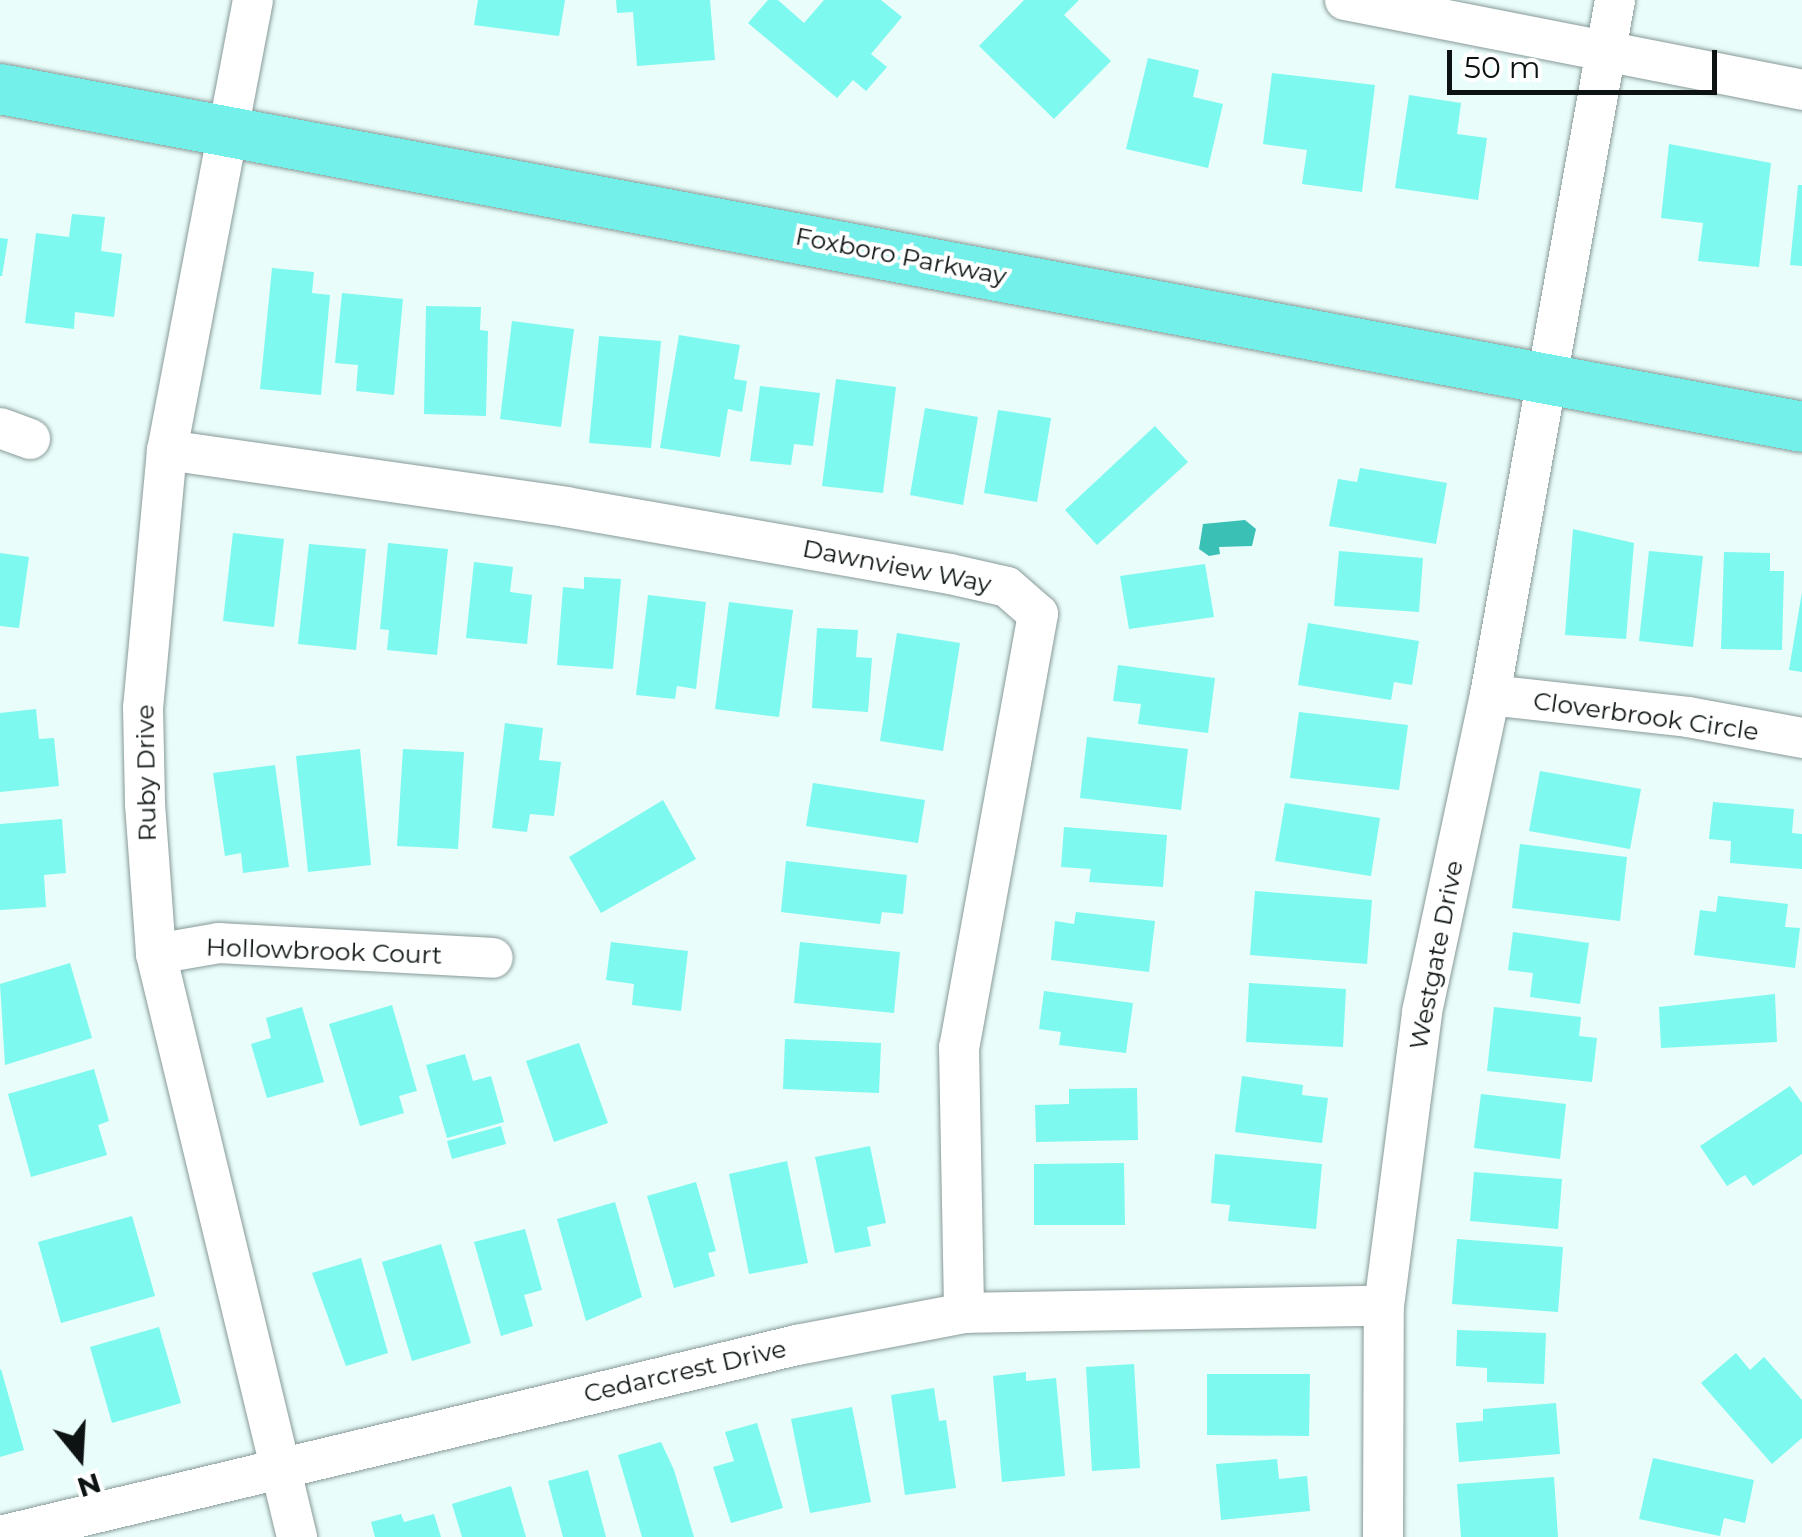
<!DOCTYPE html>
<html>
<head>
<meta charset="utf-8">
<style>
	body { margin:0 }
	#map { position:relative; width:1802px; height:1537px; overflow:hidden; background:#e9fdfa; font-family:Montserrat,sans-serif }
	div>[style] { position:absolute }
	.water>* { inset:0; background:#3bc0b6 }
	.building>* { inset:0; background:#7df9ef }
	.roads { filter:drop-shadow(0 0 2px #889a98) drop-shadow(0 0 2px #889a98) }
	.minor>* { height:40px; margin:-20px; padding:0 20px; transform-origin:20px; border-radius:20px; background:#fff }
	.major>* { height:50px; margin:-25px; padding:0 25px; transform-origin:25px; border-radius:25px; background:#72f0e9 }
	span { translate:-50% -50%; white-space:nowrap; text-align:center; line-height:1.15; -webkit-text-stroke:8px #fff; paint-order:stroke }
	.street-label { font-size:25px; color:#0c1312 }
	.north { position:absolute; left:30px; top:1407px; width:100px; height:100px; -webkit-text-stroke:8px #fff; paint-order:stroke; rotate:162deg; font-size:28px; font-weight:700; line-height:40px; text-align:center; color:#0c1312 }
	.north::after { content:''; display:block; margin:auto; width:35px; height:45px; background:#0c1312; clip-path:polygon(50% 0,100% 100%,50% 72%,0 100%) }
	.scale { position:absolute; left:1447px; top:50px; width:270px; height:45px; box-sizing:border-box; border:5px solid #0c1312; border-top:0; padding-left:12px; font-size:30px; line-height:35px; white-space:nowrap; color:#0c1312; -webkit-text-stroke:8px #fff; paint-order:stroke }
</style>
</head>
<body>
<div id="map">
	<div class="water">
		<i style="clip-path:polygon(1245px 520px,1256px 529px,1252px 546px,1219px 547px,1220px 554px,1209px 556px,1199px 549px,1203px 524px)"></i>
	</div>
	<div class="building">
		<i style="clip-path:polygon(478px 0,565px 0,559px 36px,474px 25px)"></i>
		<i style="clip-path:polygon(616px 0,710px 0,715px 60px,637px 66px,633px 12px,617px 13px)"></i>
		<i style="clip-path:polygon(768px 0,778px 0,804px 23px,824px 0,881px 0,902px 17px,871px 54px,887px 67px,866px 91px,853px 80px,837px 98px,748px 23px)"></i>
		<i style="clip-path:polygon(1024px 0,1079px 0,1064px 15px,1111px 61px,1054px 119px,979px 46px)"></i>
		<i style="clip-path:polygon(1148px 58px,1199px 70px,1193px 97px,1223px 104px,1208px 168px,1126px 149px)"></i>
		<i style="clip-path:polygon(1272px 73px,1375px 85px,1362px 192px,1302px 184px,1307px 150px,1263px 144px)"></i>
		<i style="clip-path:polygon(1409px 95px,1461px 103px,1457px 134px,1487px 138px,1478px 200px,1395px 188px)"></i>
		<i style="clip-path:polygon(1669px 144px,1771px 163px,1759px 267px,1698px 261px,1703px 223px,1661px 218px)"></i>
		<i style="clip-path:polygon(1798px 185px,1802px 185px,1802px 266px,1790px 265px)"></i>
		<i style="clip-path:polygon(72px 214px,105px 217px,101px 251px,122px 254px,114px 317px,75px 312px,74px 329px,25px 323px,36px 233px,69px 237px)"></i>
		<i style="clip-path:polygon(0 238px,8px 239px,2px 276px,0 276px)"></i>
		<i style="clip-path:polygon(272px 268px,314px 272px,312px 293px,330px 295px,321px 395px,260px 389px)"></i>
		<i style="clip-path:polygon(342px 293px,403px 299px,394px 395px,356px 391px,358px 365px,335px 363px)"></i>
		<i style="clip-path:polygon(426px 306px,481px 307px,480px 330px,488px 331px,486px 416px,424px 414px)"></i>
		<i style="clip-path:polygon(512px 321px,574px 329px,561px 427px,500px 419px)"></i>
		<i style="clip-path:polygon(679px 335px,740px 345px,734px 379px,747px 381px,742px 412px,728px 409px,720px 457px,660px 448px)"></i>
		<i style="clip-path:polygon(599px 336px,661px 341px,651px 448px,589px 443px)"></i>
		<i style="clip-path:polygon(836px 379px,896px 387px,883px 493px,822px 486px)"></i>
		<i style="clip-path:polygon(760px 386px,820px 393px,813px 446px,794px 444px,791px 465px,750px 461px)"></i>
		<i style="clip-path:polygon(925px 408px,978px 417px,963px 505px,910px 495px)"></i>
		<i style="clip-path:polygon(998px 410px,1051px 418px,1037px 502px,984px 493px)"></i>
		<i style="clip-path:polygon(1155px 426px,1188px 462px,1097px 545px,1065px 510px)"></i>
		<i style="clip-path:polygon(1360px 468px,1447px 483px,1436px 544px,1329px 526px,1338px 479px,1357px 482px)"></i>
		<i style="clip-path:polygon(1573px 529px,1634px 543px,1626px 639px,1565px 635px)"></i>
		<i style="clip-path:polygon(233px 533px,284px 539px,274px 627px,223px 621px)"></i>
		<i style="clip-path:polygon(388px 543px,448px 549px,437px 655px,387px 650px,389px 630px,380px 629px)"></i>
		<i style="clip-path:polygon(309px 544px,366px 549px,356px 650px,298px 644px)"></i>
		<i style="clip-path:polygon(1339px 551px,1423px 558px,1419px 612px,1334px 606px)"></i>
		<i style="clip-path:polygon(1649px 551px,1703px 556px,1693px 647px,1639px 641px)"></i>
		<i style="clip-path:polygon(1724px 552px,1770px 553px,1770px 571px,1784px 571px,1782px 650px,1721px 649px)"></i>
		<i style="clip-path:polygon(0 553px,29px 557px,19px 628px,0 626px)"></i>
		<i style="clip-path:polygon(474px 562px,513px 567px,510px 592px,532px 595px,527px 644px,466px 638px)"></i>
		<i style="clip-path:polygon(1205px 564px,1214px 617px,1129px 629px,1120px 576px)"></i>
		<i style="clip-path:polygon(584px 577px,621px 579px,613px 669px,557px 665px,563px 587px,584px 589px)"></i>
		<i style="clip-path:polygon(1802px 592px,1802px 672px,1789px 670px)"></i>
		<i style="clip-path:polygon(648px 595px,706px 602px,696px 689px,677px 686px,675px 699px,636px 695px)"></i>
		<i style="clip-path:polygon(729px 602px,793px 610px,779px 717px,715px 709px)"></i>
		<i style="clip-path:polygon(1308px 623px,1419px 641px,1412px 685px,1394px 682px,1391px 700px,1298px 685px)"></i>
		<i style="clip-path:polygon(817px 628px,858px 630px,856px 657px,872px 658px,868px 712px,812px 708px)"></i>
		<i style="clip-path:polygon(897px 633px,960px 643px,943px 751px,880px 741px)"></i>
		<i style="clip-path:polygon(1118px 665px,1215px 678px,1208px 733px,1138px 724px,1141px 704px,1113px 701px)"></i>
		<i style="clip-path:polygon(36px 709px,39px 739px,54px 738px,59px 786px,0 792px,0 713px)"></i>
		<i style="clip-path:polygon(1299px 712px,1408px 725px,1399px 790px,1290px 778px)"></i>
		<i style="clip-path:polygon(505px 723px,543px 728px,539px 760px,561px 762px,554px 816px,530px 814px,527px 832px,492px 828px)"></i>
		<i style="clip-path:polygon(1087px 737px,1188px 749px,1181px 810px,1080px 798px)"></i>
		<i style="clip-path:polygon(360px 749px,371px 865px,308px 872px,296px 756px)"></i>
		<i style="clip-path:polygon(403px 749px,464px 752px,458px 849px,397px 846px)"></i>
		<i style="clip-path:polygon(275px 765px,289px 867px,243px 873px,241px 853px,225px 856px,213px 773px)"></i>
		<i style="clip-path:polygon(1540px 771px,1641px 789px,1630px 849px,1529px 831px)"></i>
		<i style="clip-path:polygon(813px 783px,925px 800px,918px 843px,806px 826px)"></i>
		<i style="clip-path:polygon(663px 800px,696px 859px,601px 913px,569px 857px)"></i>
		<i style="clip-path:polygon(1713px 802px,1794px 809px,1792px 833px,1802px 834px,1802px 869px,1730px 863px,1731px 841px,1709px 839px)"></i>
		<i style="clip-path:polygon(1285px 803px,1380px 818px,1371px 876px,1275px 861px)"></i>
		<i style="clip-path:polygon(62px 819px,66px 873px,44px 875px,46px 907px,0 910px,0 824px)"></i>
		<i style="clip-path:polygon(1064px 827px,1167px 835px,1163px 887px,1089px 882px,1091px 869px,1061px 867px)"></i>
		<i style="clip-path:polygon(1520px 844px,1627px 857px,1620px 921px,1512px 908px)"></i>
		<i style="clip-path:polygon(786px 861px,907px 875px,903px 914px,882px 912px,880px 924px,781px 912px)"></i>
		<i style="clip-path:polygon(1255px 891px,1372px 900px,1367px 964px,1250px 955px)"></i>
		<i style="clip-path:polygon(1718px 896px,1788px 904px,1785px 927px,1800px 928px,1795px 968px,1694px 955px,1700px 910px,1716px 912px)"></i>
		<i style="clip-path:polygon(1076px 912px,1155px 921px,1149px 972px,1051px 960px,1055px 921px,1074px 924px)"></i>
		<i style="clip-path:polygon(1513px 932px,1589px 943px,1580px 1004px,1530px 997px,1533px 973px,1508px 970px)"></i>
		<i style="clip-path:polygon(611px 942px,688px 951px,681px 1011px,632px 1005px,634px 984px,606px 980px)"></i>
		<i style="clip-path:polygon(800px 942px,900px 952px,894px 1013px,794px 1003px)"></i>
		<i style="clip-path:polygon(70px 963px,92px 1038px,5px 1065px,0 984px)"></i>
		<i style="clip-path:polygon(1249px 983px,1346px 989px,1343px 1047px,1246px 1042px)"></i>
		<i style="clip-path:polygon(1044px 991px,1133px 1003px,1126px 1053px,1059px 1045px,1061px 1032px,1039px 1029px)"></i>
		<i style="clip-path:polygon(1775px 994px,1777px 1042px,1661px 1048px,1659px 1007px)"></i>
		<i style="clip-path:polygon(392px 1005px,417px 1091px,399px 1096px,404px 1113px,360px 1126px,329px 1024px)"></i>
		<i style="clip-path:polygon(302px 1007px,324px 1082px,267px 1098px,251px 1044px,271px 1038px,266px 1018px)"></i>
		<i style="clip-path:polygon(1494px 1007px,1581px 1017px,1579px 1036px,1597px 1038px,1592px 1082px,1487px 1071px)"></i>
		<i style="clip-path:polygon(785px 1039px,881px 1043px,879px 1093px,783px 1089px)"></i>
		<i style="clip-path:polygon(579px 1043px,608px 1123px,554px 1142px,526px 1061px)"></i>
		<i style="clip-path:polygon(465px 1054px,473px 1081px,491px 1076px,504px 1122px,447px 1138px,426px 1065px)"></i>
		<i style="clip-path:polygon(94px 1069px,109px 1121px,98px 1125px,107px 1155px,31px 1177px,8px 1094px)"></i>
		<i style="clip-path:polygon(1242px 1076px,1303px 1085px,1302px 1095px,1328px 1098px,1322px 1143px,1235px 1132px)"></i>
		<i style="clip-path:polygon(1790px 1086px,1802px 1103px,1802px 1154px,1753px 1186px,1745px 1175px,1727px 1186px,1700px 1146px)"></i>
		<i style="clip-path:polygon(1137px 1088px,1138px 1140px,1036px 1142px,1035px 1105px,1069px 1104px,1069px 1089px)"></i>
		<i style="clip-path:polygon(1481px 1094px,1566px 1104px,1560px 1159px,1474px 1148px)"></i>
		<i style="clip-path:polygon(501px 1126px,506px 1144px,452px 1159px,447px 1141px)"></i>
		<i style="clip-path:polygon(870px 1146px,886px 1223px,867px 1227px,871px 1246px,835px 1253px,815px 1157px)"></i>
		<i style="clip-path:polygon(1215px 1154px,1322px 1164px,1316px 1229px,1228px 1221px,1230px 1205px,1211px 1203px)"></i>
		<i style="clip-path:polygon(787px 1161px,808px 1263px,749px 1274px,729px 1174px)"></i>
		<i style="clip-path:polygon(1124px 1163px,1125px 1225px,1034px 1225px,1034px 1164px)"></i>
		<i style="clip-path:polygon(1474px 1172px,1562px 1179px,1558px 1229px,1470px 1221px)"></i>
		<i style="clip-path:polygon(696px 1182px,716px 1251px,708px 1253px,715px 1276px,674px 1288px,647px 1196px)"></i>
		<i style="clip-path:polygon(615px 1202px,642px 1297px,586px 1321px,557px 1219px)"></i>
		<i style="clip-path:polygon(132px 1216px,155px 1296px,61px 1323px,38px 1242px)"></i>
		<i style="clip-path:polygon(525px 1229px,542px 1290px,524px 1295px,533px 1326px,501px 1336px,474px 1242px)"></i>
		<i style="clip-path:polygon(1457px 1239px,1563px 1247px,1558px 1312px,1452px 1304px)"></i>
		<i style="clip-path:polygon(441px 1244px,471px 1343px,412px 1361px,382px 1262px)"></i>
		<i style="clip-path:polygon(361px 1258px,388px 1353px,346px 1366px,312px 1273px)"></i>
		<i style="clip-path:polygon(159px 1327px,181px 1403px,112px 1423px,90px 1347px)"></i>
		<i style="clip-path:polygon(1457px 1330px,1546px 1333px,1544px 1384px,1487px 1382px,1487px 1368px,1456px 1366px)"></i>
		<i style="clip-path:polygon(1736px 1353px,1750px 1370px,1764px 1357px,1802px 1400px,1802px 1438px,1772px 1464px,1701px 1383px)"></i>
		<i style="clip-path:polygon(1134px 1364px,1140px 1468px,1092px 1471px,1086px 1367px)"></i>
		<i style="clip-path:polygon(1px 1369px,24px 1450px,0 1457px,0 1370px)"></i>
		<i style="clip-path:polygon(1026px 1372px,1026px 1381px,1056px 1378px,1065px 1476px,1002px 1482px,993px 1376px)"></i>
		<i style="clip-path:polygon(1207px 1374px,1310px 1374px,1309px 1436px,1207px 1435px)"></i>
		<i style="clip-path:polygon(934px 1388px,939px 1421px,946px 1420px,956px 1488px,905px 1495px,891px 1395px)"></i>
		<i style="clip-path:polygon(1556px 1403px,1560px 1454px,1459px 1462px,1456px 1423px,1483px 1421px,1483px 1409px)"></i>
		<i style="clip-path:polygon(852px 1407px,871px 1502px,810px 1513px,791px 1419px)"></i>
		<i style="clip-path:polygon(757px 1423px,783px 1508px,731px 1523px,713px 1467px,734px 1461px,725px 1432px)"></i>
		<i style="clip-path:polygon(661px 1442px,674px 1470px,694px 1537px,642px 1537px,618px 1455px)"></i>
		<i style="clip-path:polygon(1653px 1458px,1754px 1480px,1745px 1523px,1724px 1518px,1720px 1536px,1639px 1519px)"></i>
		<i style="clip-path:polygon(1277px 1459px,1279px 1479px,1307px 1476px,1310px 1511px,1221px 1520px,1216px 1464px)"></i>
		<i style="clip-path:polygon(588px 1470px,606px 1537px,563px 1537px,548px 1481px)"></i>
		<i style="clip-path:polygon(1554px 1477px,1558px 1537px,1461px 1537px,1457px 1484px)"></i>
		<i style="clip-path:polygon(511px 1486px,526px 1537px,462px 1537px,452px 1504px)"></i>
		<i style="clip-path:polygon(401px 1514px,404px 1522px,434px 1514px,441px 1537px,375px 1537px,371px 1522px)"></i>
	</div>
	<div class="roads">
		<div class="minor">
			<i style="left:253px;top:0;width:458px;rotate:100.8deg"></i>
			<i style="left:167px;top:450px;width:258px;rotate:95.3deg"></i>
			<i style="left:143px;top:707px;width:97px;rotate:88.8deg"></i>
			<i style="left:145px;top:804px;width:150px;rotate:85.8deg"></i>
			<i style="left:156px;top:954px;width:600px;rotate:76.4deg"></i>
			<i style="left:1345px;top:0;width:466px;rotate:11.1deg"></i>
			<i style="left:0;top:428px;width:32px;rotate:20deg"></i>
			<i style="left:167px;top:450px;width:403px;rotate:8.1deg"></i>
			<i style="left:566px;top:507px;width:390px;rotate:9.9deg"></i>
			<i style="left:950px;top:574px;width:58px;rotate:12.8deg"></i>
			<i style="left:1007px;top:587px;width:41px;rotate:41.1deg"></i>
			<i style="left:1038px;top:614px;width:440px;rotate:100.3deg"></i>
			<i style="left:959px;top:1047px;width:266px;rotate:88.9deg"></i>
			<i style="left:1490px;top:695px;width:199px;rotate:6.3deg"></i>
			<i style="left:1688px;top:717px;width:116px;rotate:10.4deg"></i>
			<i style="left:156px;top:954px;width:64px;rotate:-9.9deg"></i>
			<i style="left:219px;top:943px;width:274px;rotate:3.1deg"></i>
			<i style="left:0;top:1536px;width:820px;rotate:-13.48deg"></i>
			<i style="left:797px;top:1345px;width:170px;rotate:-10.8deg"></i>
			<i style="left:964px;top:1313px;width:420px;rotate:-1deg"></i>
			<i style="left:1383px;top:1537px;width:231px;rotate:-89.8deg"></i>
			<i style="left:1384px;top:1306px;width:296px;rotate:-82.6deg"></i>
			<i style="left:1422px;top:1012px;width:324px;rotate:-77.9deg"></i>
			<i style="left:1490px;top:695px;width:706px;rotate:-79.8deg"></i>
		</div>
		<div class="major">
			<i style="left:0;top:89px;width:1833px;rotate:10.62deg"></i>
		</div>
	</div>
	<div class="street-label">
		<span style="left:901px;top:256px;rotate:11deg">Foxboro Parkway</span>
		<span style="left:897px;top:566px;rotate:11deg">Dawnview Way</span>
		<span style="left:1646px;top:716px;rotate:8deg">Cloverbrook Circle</span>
		<span style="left:146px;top:773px;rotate:-91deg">Ruby Drive</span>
		<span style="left:324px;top:951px;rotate:2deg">Hollowbrook Court</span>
		<span style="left:1436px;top:955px;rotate:-79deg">Westgate Drive</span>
		<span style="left:685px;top:1371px;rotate:-13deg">Cedarcrest Drive</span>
	</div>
	<div class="north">N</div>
	<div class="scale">50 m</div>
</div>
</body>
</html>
